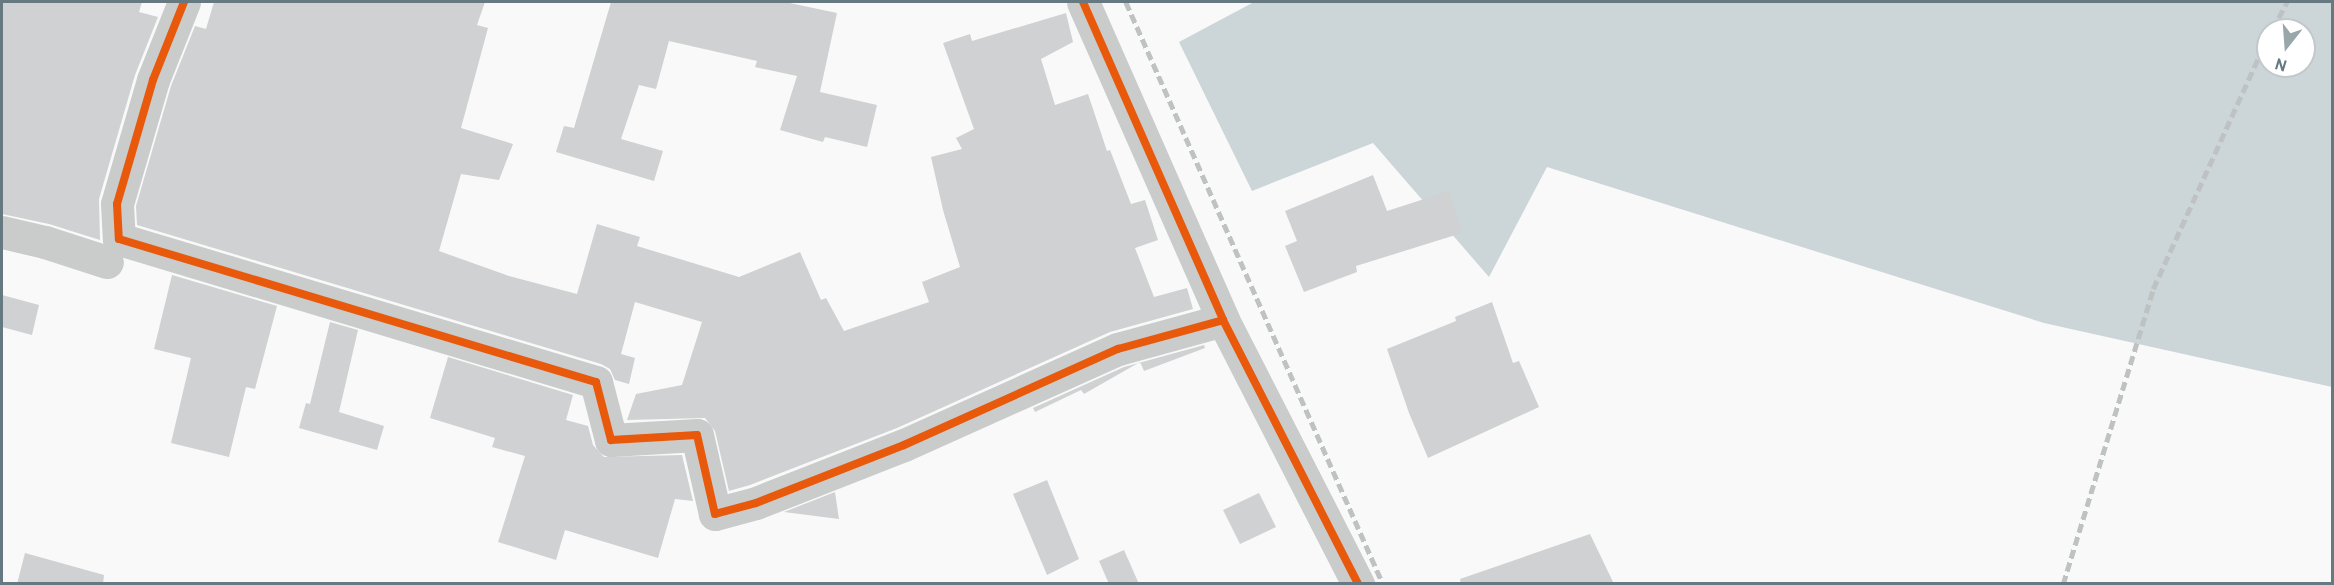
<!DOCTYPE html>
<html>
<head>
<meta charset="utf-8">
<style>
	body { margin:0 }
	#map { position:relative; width:2334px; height:585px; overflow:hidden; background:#f9f9f9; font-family:Overpass,sans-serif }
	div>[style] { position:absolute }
	.water>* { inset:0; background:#ccd5d7 }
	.building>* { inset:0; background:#cfd1d2 }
	.minor>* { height:33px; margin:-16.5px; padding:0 16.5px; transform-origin:16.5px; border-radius:16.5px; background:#cacccc }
	.rail>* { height:4.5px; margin-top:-2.25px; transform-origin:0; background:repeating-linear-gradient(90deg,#bfc2c3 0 9px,transparent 0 13.5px) }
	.cycleway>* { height:8px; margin:-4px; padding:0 4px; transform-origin:4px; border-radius:4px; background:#e8590c }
	span { translate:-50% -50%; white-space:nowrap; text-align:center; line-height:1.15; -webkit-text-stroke:6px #fff; paint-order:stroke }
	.frame { position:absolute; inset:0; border:3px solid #667980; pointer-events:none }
	.north { position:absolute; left:2256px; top:18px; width:60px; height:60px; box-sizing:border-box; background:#fff; border:2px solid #c2c9cc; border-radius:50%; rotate:197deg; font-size:16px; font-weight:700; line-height:24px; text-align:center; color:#667980 }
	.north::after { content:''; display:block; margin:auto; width:21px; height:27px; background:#99a6aa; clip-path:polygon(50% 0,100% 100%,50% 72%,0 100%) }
</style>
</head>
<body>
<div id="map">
	<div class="water">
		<i style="clip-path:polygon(evenodd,1254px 2px,2332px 2px,2332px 387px,2044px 323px,1547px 167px,1489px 277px,1373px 143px,1252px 191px,1179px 42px,1254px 2px,2268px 30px,2304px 30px,2304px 66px,2268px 66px,2268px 30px)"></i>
	</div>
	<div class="building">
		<i style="clip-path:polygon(2px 2px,142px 2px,139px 12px,158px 17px,135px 75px,99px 199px,100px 240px,49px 224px,2px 214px)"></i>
		<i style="clip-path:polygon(214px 2px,485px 2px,477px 25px,488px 28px,461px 128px,513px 144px,499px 180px,461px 174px,439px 251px,509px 276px,577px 294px,597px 224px,640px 237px,637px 246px,739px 277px,800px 252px,821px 300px,826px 298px,844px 331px,929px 302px,922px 282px,960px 267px,943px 210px,931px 157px,962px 149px,956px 138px,974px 129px,943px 43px,970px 34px,972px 41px,1066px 13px,1073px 42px,1041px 59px,1055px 105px,1088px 94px,1107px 151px,1110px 150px,1131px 204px,1145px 200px,1158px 240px,1135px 248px,1154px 297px,1187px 288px,1193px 309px,1110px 332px,897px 428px,750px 485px,729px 491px,715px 431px,705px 418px,627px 420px,636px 394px,682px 385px,702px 322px,635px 302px,621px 354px,635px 358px,629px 384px,615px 380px,610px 369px,601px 364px,137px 225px,136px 206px,171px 86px,195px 26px,206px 29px)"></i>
		<i style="clip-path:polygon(611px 2px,785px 2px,837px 13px,820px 92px,877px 105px,867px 147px,825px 137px,823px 142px,780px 130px,797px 76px,755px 67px,757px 61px,669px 41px,656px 89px,639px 85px,621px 139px,663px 151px,654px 181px,556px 152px,564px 126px,574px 128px)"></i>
		<i style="clip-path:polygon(1373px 175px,1387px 211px,1449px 191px,1462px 233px,1356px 266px,1357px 272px,1304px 292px,1285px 246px,1297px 241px,1285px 211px)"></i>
		<i style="clip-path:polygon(172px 275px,277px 306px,255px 389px,246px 387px,229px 457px,171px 443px,191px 358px,154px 349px)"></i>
		<i style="clip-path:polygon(2px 295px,39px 305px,32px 335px,2px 327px)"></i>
		<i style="clip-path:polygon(1492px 302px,1513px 363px,1519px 361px,1539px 407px,1428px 458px,1409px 413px,1387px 349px,1456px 321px,1455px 317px)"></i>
		<i style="clip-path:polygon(330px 322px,358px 330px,339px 412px,384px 426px,377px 450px,299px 428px,306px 403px,310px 404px)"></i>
		<i style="clip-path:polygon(1204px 345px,1205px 348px,1144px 371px,1140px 362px,1084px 394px,1081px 390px,1035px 412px,1033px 408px,1124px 367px)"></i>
		<i style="clip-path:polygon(448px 357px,573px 395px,566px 420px,588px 426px,593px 445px,604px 457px,682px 455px,693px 501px,675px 499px,658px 558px,565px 530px,556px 560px,498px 542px,525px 456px,492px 447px,495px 438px,430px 418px)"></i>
		<i style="clip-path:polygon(1047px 480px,1079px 559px,1047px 575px,1013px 494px)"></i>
		<i style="clip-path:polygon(835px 492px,839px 519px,784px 512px)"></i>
		<i style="clip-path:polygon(1259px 493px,1276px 527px,1240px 544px,1223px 510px)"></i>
		<i style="clip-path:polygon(1590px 534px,1614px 584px,1461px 584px,1460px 579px)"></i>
		<i style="clip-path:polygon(1124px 550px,1139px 584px,1109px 584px,1099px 561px)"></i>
		<i style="clip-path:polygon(25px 553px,104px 575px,103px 584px,17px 584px)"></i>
	</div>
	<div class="minor">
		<i style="left:184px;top:2px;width:84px;rotate:111.7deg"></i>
		<i style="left:153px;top:80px;width:129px;rotate:106.2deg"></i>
		<i style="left:117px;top:204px;width:35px;rotate:87deg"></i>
		<i style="left:119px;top:239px;width:498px;rotate:16.7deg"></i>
		<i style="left:596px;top:382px;width:60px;rotate:75.5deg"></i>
		<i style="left:611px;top:440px;width:86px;rotate:-3.3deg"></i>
		<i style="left:697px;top:435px;width:81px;rotate:77.2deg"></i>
		<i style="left:715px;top:514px;width:42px;rotate:-15deg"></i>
		<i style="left:756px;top:503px;width:159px;rotate:-21.4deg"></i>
		<i style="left:904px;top:445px;width:235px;rotate:-24.2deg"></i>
		<i style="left:1118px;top:349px;width:109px;rotate:-15.4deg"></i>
		<i style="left:1083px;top:2px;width:347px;rotate:66.2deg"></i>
		<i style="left:1223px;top:320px;width:297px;rotate:62.9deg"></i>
		<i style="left:2px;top:232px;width:44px;rotate:13.1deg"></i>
		<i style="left:45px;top:242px;width:65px;rotate:17.9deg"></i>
	</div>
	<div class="rail">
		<i style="left:1126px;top:2px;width:636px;rotate:66.17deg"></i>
		<i style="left:2272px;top:30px;width:32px;rotate:-62deg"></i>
		<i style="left:2063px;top:584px;width:308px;rotate:-73deg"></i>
		<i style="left:2153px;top:289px;width:277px;rotate:-65.5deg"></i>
	</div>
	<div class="cycleway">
		<i style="left:184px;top:2px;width:84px;rotate:111.7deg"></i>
		<i style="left:153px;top:80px;width:129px;rotate:106.2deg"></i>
		<i style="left:117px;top:204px;width:35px;rotate:87deg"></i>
		<i style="left:119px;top:239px;width:498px;rotate:16.7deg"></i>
		<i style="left:596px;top:382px;width:60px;rotate:75.5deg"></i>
		<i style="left:611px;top:440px;width:86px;rotate:-3.3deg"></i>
		<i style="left:697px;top:435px;width:81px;rotate:77.2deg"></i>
		<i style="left:715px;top:514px;width:42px;rotate:-15deg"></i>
		<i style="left:756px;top:503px;width:159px;rotate:-21.4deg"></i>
		<i style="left:904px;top:445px;width:235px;rotate:-24.2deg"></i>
		<i style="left:1118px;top:349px;width:109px;rotate:-15.4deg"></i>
		<i style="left:1083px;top:2px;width:347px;rotate:66.2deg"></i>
		<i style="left:1223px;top:320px;width:297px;rotate:62.9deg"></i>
	</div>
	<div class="frame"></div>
	<div class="north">N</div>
</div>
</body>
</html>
